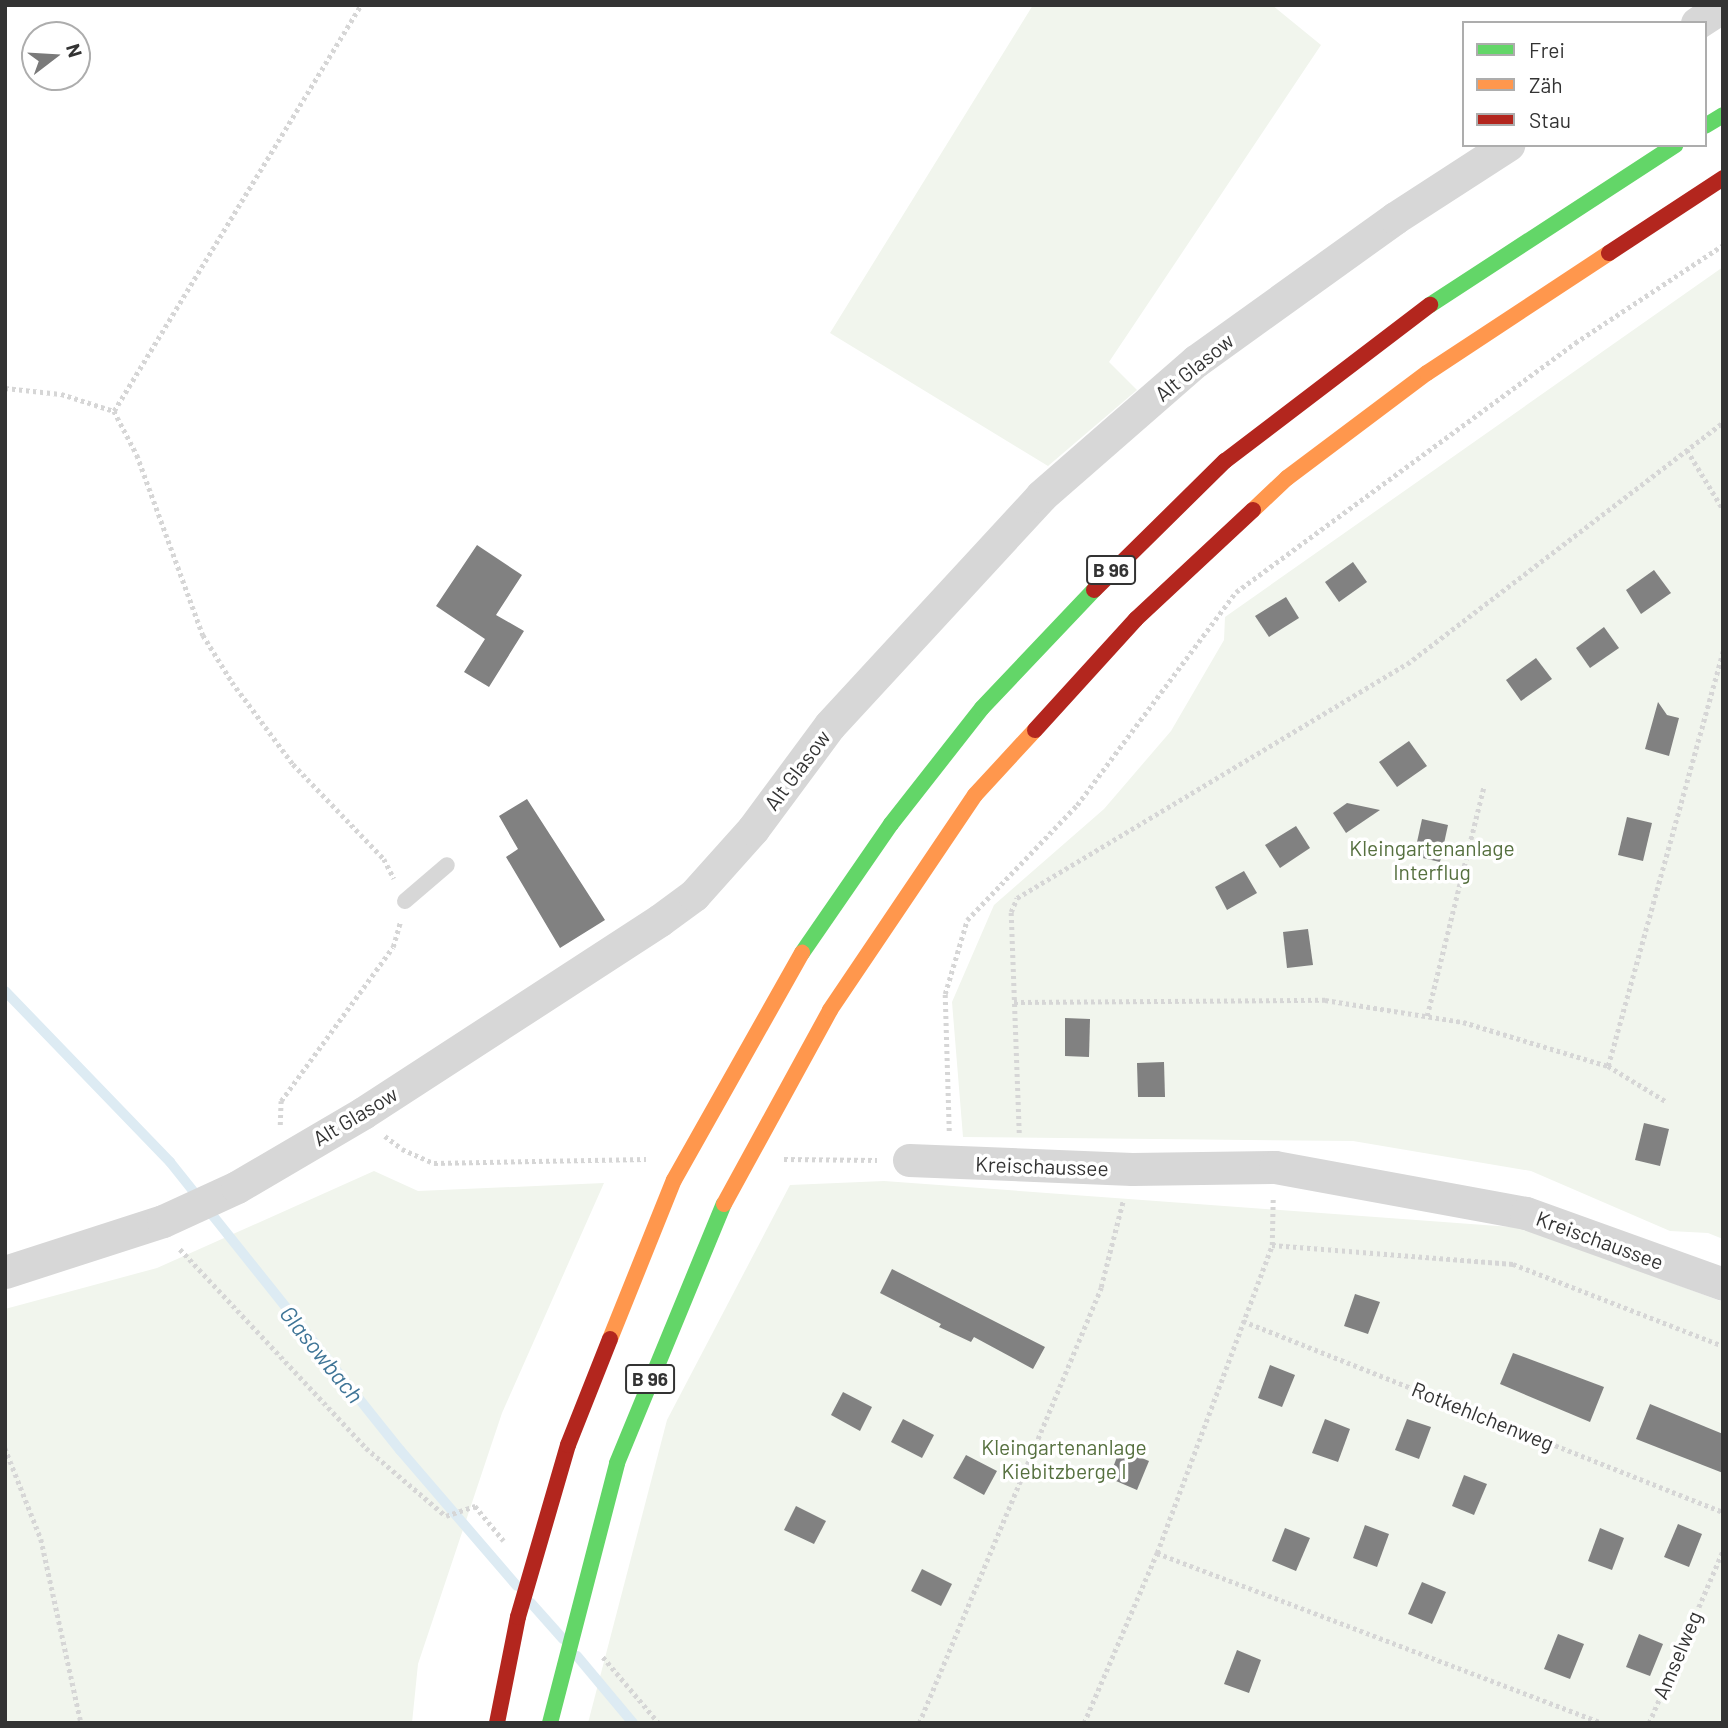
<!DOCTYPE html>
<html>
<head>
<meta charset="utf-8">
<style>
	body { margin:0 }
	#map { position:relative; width:1728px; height:1728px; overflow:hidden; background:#fff; font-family:Barlow,sans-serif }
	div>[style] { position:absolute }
	.green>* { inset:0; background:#f1f5ed }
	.stream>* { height:10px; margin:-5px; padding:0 5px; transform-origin:5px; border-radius:5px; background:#ddebf3 }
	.building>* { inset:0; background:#818181 }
	.path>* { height:4.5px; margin-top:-2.25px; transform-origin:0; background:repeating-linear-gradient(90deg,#d6d6d6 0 3.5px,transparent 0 7px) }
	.lane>* { height:16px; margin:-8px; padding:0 8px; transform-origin:8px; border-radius:8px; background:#d7d7d7 }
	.street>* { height:33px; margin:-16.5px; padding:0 16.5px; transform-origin:16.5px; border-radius:16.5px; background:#d7d7d7 }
	.fast>* { height:16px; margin:-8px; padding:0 8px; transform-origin:8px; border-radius:8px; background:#63d668 }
	.slow>* { height:16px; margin:-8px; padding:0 8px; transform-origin:8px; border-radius:8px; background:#ff974d }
	.jam>* { height:16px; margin:-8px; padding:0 8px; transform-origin:8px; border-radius:8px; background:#b3261e }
	span { translate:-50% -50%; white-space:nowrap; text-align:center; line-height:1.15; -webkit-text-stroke:7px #fff; paint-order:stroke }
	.shield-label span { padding:2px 5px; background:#fff; border:2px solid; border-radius:5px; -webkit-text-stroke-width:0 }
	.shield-label { font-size:19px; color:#333; font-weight:700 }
	.street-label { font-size:21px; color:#333 }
	.park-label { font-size:21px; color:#56703f }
	.water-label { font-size:23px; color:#3f7597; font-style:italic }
	.frame { position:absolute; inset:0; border:7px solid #333; pointer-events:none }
	.legend { position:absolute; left:1462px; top:21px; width:245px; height:126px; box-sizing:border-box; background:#fff; border:2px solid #adadad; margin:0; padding:9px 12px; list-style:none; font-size:21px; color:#333 }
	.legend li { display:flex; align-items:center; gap:14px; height:35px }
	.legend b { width:35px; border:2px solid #adadad }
	.north { position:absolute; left:21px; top:21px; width:70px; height:70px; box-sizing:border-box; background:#fff; border:2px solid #adadad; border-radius:50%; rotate:73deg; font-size:19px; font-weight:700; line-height:28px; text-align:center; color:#333 }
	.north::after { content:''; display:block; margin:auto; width:24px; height:32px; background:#7a7a7a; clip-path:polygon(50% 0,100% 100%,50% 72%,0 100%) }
</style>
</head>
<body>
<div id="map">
	<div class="green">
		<i style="clip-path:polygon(1033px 5px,1272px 5px,1321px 45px,1109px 362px,1137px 390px,1048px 466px,830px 333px)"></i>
		<i style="clip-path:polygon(1723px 267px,1723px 1239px,1708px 1233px,1670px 1231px,1531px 1171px,1353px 1141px,963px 1137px,952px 1002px,994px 905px,1104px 809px,1171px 731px,1224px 640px,1225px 617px)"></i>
		<i style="clip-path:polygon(374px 1171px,418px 1191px,604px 1183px,502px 1413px,418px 1664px,412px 1723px,5px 1723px,5px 1309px,157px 1268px)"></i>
		<i style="clip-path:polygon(884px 1181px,1525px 1228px,1723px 1302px,1723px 1723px,588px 1723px,667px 1420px,790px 1185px)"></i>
	</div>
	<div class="stream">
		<i style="left:5px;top:991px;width:238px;rotate:46deg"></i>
		<i style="left:170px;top:1162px;width:369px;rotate:51.4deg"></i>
		<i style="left:400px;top:1450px;width:179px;rotate:49.3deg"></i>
		<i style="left:531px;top:1603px;width:48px;rotate:48.4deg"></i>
		<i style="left:577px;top:1656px;width:87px;rotate:50.1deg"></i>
	</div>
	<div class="building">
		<i style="clip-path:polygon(477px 545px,522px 575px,496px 615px,524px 631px,489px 687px,464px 672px,485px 639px,436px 606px)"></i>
		<i style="clip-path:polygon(1353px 562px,1367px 582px,1339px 602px,1325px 582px)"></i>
		<i style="clip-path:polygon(1654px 570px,1671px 593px,1641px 614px,1626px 590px)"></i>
		<i style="clip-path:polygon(1286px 597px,1299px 618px,1269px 637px,1255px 616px)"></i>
		<i style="clip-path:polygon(1604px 627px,1619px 648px,1590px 668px,1576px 648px)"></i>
		<i style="clip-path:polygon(1536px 658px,1552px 679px,1521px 701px,1506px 680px)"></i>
		<i style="clip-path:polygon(1658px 702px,1667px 715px,1679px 718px,1669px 756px,1645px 749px)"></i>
		<i style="clip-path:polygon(1409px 741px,1427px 766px,1397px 787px,1379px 762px)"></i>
		<i style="clip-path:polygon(527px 799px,605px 920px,560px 948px,506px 857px,518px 849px,499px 816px)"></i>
		<i style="clip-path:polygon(1347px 803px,1380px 810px,1346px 833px,1333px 813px)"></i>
		<i style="clip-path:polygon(1627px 817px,1652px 823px,1643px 861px,1618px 855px)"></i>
		<i style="clip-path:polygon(1422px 819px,1448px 825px,1440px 862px,1414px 856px)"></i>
		<i style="clip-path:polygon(1296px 826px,1310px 848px,1280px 868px,1265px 845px)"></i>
		<i style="clip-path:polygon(1244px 871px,1257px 893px,1227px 910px,1215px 887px)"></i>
		<i style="clip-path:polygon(1308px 929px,1313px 965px,1287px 968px,1283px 932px)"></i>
		<i style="clip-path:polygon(1065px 1018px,1090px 1019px,1089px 1057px,1065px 1056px)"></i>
		<i style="clip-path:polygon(1164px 1062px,1165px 1097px,1138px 1097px,1137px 1063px)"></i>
		<i style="clip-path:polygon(1644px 1123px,1669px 1129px,1660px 1166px,1635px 1160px)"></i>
		<i style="clip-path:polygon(892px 1269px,1045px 1347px,1033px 1369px,974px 1337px,971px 1342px,939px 1327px,941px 1324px,880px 1293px)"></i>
		<i style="clip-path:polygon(1355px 1294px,1380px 1302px,1368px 1334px,1344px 1326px)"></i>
		<i style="clip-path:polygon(1513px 1353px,1604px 1387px,1590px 1422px,1500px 1384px)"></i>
		<i style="clip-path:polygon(1270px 1365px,1295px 1375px,1282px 1407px,1258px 1398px)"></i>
		<i style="clip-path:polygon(843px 1392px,872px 1407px,860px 1431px,831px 1415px)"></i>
		<i style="clip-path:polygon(1650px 1404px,1723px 1434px,1723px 1473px,1636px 1439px)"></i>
		<i style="clip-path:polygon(903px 1419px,934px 1435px,922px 1458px,891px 1442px)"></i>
		<i style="clip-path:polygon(1325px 1419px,1350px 1429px,1338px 1462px,1312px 1453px)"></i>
		<i style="clip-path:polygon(1407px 1419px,1431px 1427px,1419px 1459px,1395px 1450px)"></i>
		<i style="clip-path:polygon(1120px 1449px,1149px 1461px,1137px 1490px,1109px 1478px)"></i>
		<i style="clip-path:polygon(966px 1455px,997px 1471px,984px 1495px,953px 1478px)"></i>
		<i style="clip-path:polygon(1464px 1475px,1487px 1484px,1474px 1515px,1452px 1506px)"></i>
		<i style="clip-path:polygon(796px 1506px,826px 1521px,814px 1544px,784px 1530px)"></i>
		<i style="clip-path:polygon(1678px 1524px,1702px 1534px,1689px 1567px,1664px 1557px)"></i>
		<i style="clip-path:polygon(1365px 1525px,1389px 1534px,1377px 1567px,1353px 1558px)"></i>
		<i style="clip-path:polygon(1285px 1528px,1310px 1538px,1296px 1571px,1272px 1561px)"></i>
		<i style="clip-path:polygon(1600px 1528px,1624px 1538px,1612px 1570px,1588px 1561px)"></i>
		<i style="clip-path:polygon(922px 1569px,952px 1584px,941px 1606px,911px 1591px)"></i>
		<i style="clip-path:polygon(1422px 1582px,1446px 1592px,1432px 1624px,1408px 1614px)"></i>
		<i style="clip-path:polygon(1558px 1634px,1584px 1644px,1570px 1679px,1544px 1669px)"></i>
		<i style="clip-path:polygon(1639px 1634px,1663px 1644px,1650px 1676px,1626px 1667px)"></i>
		<i style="clip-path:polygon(1237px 1650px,1261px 1660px,1249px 1693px,1224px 1684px)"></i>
	</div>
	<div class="path">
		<i style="left:5px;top:388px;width:56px;rotate:6.1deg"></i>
		<i style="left:61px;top:394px;width:56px;rotate:17.8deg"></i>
		<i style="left:114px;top:411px;width:50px;rotate:62.4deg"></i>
		<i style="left:137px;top:455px;width:192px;rotate:69.9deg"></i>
		<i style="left:203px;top:635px;width:55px;rotate:58.3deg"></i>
		<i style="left:232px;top:682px;width:102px;rotate:53.4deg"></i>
		<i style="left:293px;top:764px;width:132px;rotate:46.2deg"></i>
		<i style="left:384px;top:859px;width:22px;rotate:63deg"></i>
		<i style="left:114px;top:411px;width:475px;rotate:-58.7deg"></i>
		<i style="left:1687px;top:450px;width:69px;rotate:58.6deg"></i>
		<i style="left:1014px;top:1002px;width:311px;rotate:-0.4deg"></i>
		<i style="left:1325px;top:1000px;width:140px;rotate:9.1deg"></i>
		<i style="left:1463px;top:1022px;width:152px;rotate:16.9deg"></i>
		<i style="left:1608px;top:1066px;width:69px;rotate:31.4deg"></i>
		<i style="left:1427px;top:1016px;width:237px;rotate:-76.1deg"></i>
		<i style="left:1608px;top:1066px;width:432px;rotate:-74.5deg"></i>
		<i style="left:280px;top:1125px;width:24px;rotate:-88deg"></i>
		<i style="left:281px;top:1101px;width:190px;rotate:-54deg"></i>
		<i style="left:393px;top:947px;width:25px;rotate:-74deg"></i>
		<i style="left:949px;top:1131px;width:137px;rotate:-91.7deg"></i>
		<i style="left:945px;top:994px;width:77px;rotate:-73.4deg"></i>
		<i style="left:967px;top:920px;width:159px;rotate:-46.3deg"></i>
		<i style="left:1077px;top:805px;width:266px;rotate:-53.3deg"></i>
		<i style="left:1236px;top:592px;width:421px;rotate:-36.3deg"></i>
		<i style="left:1575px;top:343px;width:178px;rotate:-33.5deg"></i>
		<i style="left:1019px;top:1133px;width:221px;rotate:-92.1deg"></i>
		<i style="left:1011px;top:912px;width:15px;rotate:-67deg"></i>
		<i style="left:1017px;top:898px;width:455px;rotate:-31deg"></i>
		<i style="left:1407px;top:664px;width:398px;rotate:-37.4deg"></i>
		<i style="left:385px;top:1136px;width:21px;rotate:37deg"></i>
		<i style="left:402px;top:1149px;width:35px;rotate:24deg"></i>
		<i style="left:434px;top:1163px;width:212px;rotate:-1.1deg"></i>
		<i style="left:784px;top:1159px;width:93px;rotate:0.6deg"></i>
		<i style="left:1272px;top:1245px;width:242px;rotate:4.5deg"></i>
		<i style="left:1513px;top:1264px;width:225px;rotate:21.3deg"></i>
		<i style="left:180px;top:1249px;width:272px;rotate:46.9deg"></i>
		<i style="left:366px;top:1448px;width:105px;rotate:40.4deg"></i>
		<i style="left:446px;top:1516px;width:31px;rotate:-19deg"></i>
		<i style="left:475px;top:1506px;width:45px;rotate:50.4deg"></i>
		<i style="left:1243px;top:1321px;width:517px;rotate:21.7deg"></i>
		<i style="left:5px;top:1448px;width:98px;rotate:68.4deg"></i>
		<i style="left:41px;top:1539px;width:188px;rotate:77.7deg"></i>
		<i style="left:1157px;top:1553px;width:477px;rotate:20.9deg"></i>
		<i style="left:603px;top:1657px;width:87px;rotate:49.7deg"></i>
		<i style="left:919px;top:1723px;width:472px;rotate:-67.3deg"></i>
		<i style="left:1101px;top:1287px;width:89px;rotate:-75.7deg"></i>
		<i style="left:1084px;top:1723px;width:185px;rotate:-66.8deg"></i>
		<i style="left:1157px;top:1553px;width:329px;rotate:-69.5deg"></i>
		<i style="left:1272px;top:1245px;width:46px;rotate:-88.8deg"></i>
		<i style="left:1649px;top:1723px;width:188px;rotate:-66.8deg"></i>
	</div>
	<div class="lane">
		<i style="left:405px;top:901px;width:55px;rotate:-40.6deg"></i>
	</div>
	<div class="street">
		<i style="left:1697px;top:23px;width:31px;rotate:-33deg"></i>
		<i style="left:909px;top:1160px;width:223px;rotate:2.3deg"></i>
		<i style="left:1132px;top:1169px;width:143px;rotate:-0.8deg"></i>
		<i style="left:1275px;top:1167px;width:255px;rotate:10.4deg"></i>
		<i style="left:1526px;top:1213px;width:209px;rotate:19.8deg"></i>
		<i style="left:5px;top:1272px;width:166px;rotate:-17.9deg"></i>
		<i style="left:163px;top:1221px;width:81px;rotate:-24.7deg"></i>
		<i style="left:237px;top:1187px;width:146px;rotate:-30.4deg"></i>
		<i style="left:363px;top:1113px;width:354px;rotate:-33deg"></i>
		<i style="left:660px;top:920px;width:42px;rotate:-36.3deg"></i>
		<i style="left:694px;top:895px;width:89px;rotate:-48.2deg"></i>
		<i style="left:753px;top:829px;width:129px;rotate:-53.5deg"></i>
		<i style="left:830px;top:725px;width:311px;rotate:-47.3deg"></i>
		<i style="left:1041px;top:496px;width:206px;rotate:-41.1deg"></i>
		<i style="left:1196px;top:361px;width:245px;rotate:-35.7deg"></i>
		<i style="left:1395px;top:218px;width:135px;rotate:-32.9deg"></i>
	</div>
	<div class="fast">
		<i style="left:1705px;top:126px;width:21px;rotate:-31deg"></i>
		<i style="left:1430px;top:305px;width:293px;rotate:-33.1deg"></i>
		<i style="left:802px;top:953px;width:157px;rotate:-55.4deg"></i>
		<i style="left:891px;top:824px;width:147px;rotate:-51.9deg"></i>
		<i style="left:982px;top:708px;width:163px;rotate:-46.5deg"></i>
		<i style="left:550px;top:1723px;width:268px;rotate:-75.5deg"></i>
		<i style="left:617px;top:1463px;width:280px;rotate:-67.6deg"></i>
	</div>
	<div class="slow">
		<i style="left:1253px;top:510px;width:47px;rotate:-43.3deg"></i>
		<i style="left:1287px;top:478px;width:175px;rotate:-36.9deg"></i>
		<i style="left:1427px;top:373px;width:218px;rotate:-33.4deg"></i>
		<i style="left:724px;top:1204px;width:221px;rotate:-61.3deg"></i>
		<i style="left:830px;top:1010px;width:259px;rotate:-56deg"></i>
		<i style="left:975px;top:795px;width:88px;rotate:-47.3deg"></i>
		<i style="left:610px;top:1339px;width:171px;rotate:-68.1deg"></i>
		<i style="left:674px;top:1180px;width:261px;rotate:-60.6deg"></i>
	</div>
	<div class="jam">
		<i style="left:1609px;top:253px;width:136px;rotate:-33.3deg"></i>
		<i style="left:1094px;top:590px;width:184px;rotate:-44.6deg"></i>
		<i style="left:1225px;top:461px;width:258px;rotate:-37.3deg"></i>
		<i style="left:1035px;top:730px;width:150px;rotate:-47.7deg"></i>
		<i style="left:1136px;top:619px;width:160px;rotate:-43deg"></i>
		<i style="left:497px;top:1723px;width:108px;rotate:-78.8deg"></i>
		<i style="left:518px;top:1617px;width:179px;rotate:-73.8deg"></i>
		<i style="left:568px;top:1445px;width:114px;rotate:-68.4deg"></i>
	</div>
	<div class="shield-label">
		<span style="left:1111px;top:570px">B 96</span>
		<span style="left:650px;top:1379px">B 96</span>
	</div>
	<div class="street-label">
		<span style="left:1194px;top:367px;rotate:-39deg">Alt Glasow</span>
		<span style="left:797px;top:770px;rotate:-53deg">Alt Glasow</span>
		<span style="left:355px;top:1116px;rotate:-31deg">Alt Glasow</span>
		<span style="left:1042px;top:1166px;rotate:2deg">Kreischaussee</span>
		<span style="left:1600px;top:1240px;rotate:20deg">Kreischaussee</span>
		<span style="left:1483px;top:1416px;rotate:22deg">Rotkehlchenweg</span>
		<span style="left:1677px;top:1655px;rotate:-67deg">Amselweg</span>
	</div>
	<div class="park-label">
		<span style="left:1432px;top:860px">Kleingartenanlage<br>Interflug</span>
		<span style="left:1064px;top:1459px">Kleingartenanlage<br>Kiebitzberge I</span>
	</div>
	<div class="water-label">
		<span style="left:322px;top:1354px;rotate:51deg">Glasowbach</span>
	</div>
	<div class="frame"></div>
	<ul class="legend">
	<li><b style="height:9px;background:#63d668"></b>Frei</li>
	<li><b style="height:9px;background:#ff974d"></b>Zäh</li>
	<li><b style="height:9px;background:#b3261e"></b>Stau</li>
	</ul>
	<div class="north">N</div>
</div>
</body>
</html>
